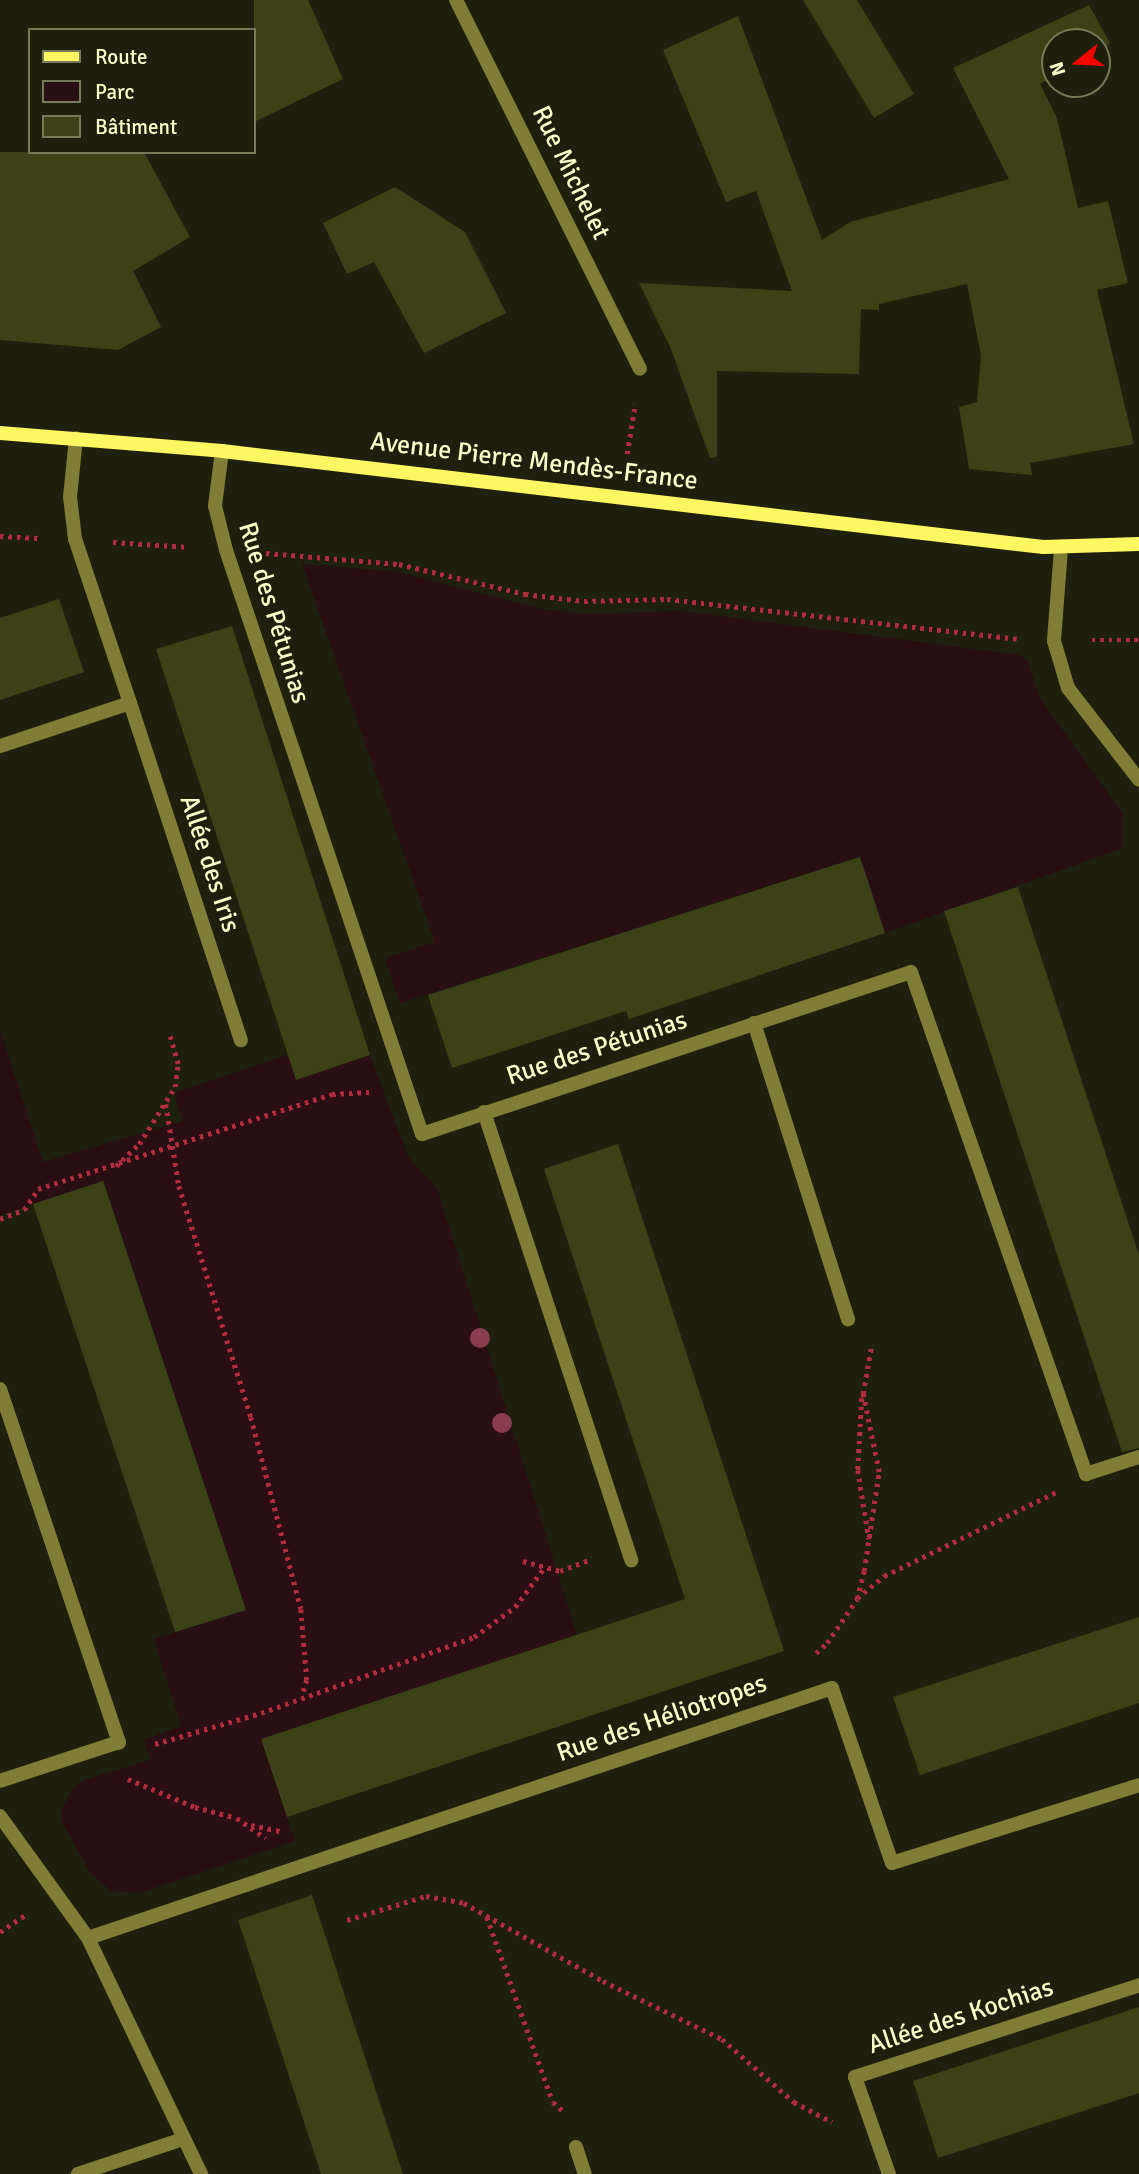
<!DOCTYPE html>
<html>
<head>
<meta charset="utf-8">
<style>
	body { margin:0 }
	#map { position:relative; width:1139px; height:2174px; overflow:hidden; background:#1e1f0c; font-family:Signika,sans-serif }
	div>[style] { position:absolute }
	.green>* { inset:0; background:#290f12 }
	.building>* { inset:0; background:#3c4118 }
	.path>* { height:4.5px; margin-top:-2.25px; transform-origin:0; background:repeating-linear-gradient(90deg,#b32b3e 0 3.5px,transparent 0 8.5px) }
	.service>* { height:14px; margin:-7px; padding:0 7px; transform-origin:7px; border-radius:7px; background:#807d36 }
	.minor>* { height:14px; margin:-7px; padding:0 7px; transform-origin:7px; border-radius:7px; background:#807d36 }
	.secondary>* { height:14px; margin:-7px; padding:0 7px; transform-origin:7px; border-radius:7px; background:#fff761 }
	.trees>* { width:20px; height:20px; margin:-10px; border-radius:50%; background:#893d4d }
	span { translate:-50% -50%; white-space:nowrap; text-align:center; line-height:1.15; -webkit-text-stroke:5px #1e1f0c; paint-order:stroke }
	.street-label { font-size:26px; color:#fdffca }
	.legend { position:absolute; left:28px; top:28px; width:228px; height:126px; box-sizing:border-box; background:#1e1f0c; border:2px solid #777958; margin:0; padding:9px 12px; list-style:none; font-size:21px; color:#fdffca }
	.legend li { display:flex; align-items:center; gap:14px; height:35px }
	.legend b { width:35px; border:2px solid #777958 }
	.north { position:absolute; left:1041px; top:28px; width:70px; height:70px; box-sizing:border-box; background:#1e1f0c; border:2px solid #777958; border-radius:50%; rotate:252deg; font-size:19px; font-weight:700; line-height:28px; text-align:center; color:#fdffca }
	.north::after { content:''; display:block; margin:auto; width:24px; height:32px; background:#f50500; clip-path:polygon(50% 0,100% 100%,50% 72%,0 100%) }
</style>
</head>
<body>
<div id="map">
	<div class="green">
		<i style="clip-path:polygon(302px 564px,399px 572px,541px 609px,584px 614px,681px 611px,1020px 655px,1028px 661px,1039px 697px,1123px 814px,1123px 848px,885px 933px,859px 857px,400px 1003px,385px 958px,435px 942px)"></i>
		<i style="clip-path:polygon(0 1030px,43px 1162px,183px 1121px,174px 1093px,288px 1055px,370px 1055px,408px 1157px,437px 1188px,577px 1635px,262px 1739px,295px 1841px,139px 1893px,111px 1891px,90px 1872px,61px 1820px,63px 1807px,73px 1788px,84px 1780px,150px 1760px,144px 1740px,181px 1726px,154px 1639px,246px 1610px,104px 1181px,0 1215px)"></i>
	</div>
	<div class="building">
		<i style="clip-path:polygon(254px 0,308px 0,343px 79px,254px 122px)"></i>
		<i style="clip-path:polygon(803px 0,857px 0,914px 94px,874px 118px)"></i>
		<i style="clip-path:polygon(1089px 5px,1110px 43px,1097px 51px,1097px 42px,1055px 42px,1055px 75px,1040px 84px,1057px 118px,1078px 208px,1108px 201px,1128px 283px,1097px 290px,1134px 444px,1030px 463px,1032px 475px,969px 469px,959px 407px,977px 402px,981px 356px,967px 284px,879px 304px,879px 310px,861px 309px,859px 374px,717px 371px,717px 457px,710px 458px,671px 349px,639px 283px,792px 291px,756px 191px,726px 202px,663px 50px,738px 16px,822px 240px,850px 222px,1009px 179px,953px 68px)"></i>
		<i style="clip-path:polygon(0 152px,144px 152px,190px 237px,133px 271px,161px 327px,118px 350px,0 340px)"></i>
		<i style="clip-path:polygon(395px 187px,465px 232px,506px 313px,424px 353px,374px 262px,347px 274px,323px 223px)"></i>
		<i style="clip-path:polygon(59px 599px,84px 672px,0 700px,0 618px)"></i>
		<i style="clip-path:polygon(232px 626px,370px 1055px,296px 1080px,156px 649px)"></i>
		<i style="clip-path:polygon(860px 857px,885px 933px,629px 1019px,626px 1011px,452px 1068px,428px 995px)"></i>
		<i style="clip-path:polygon(1018px 887px,1139px 1255px,1139px 1448px,1122px 1452px,944px 911px)"></i>
		<i style="clip-path:polygon(618px 1144px,784px 1651px,287px 1817px,261px 1739px,685px 1599px,544px 1169px)"></i>
		<i style="clip-path:polygon(103px 1181px,246px 1610px,175px 1632px,33px 1204px)"></i>
		<i style="clip-path:polygon(1139px 1617px,1139px 1703px,920px 1775px,893px 1697px)"></i>
		<i style="clip-path:polygon(312px 1895px,403px 2174px,321px 2174px,238px 1920px)"></i>
		<i style="clip-path:polygon(1139px 2007px,1139px 2093px,938px 2158px,913px 2081px)"></i>
	</div>
	<div class="path">
		<i style="left:627px;top:454px;width:51px;rotate:-80.9deg"></i>
		<i style="left:0;top:536px;width:38px;rotate:3deg"></i>
		<i style="left:113px;top:542px;width:75px;rotate:3.8deg"></i>
		<i style="left:266px;top:553px;width:133px;rotate:4.7deg"></i>
		<i style="left:399px;top:564px;width:130px;rotate:13.4deg"></i>
		<i style="left:525px;top:594px;width:59px;rotate:6.8deg"></i>
		<i style="left:584px;top:601px;width:83px;rotate:-1.4deg"></i>
		<i style="left:667px;top:599px;width:352px;rotate:6.5deg"></i>
		<i style="left:1092px;top:640px;width:47px"></i>
		<i style="left:166px;top:1104px;width:83px;rotate:81deg"></i>
		<i style="left:179px;top:1186px;width:242px;rotate:72.7deg"></i>
		<i style="left:251px;top:1417px;width:198px;rotate:75.4deg"></i>
		<i style="left:301px;top:1609px;width:71px;rotate:85.2deg"></i>
		<i style="left:307px;top:1680px;width:17px;rotate:107deg"></i>
		<i style="left:116px;top:1166px;width:32px;rotate:-44deg"></i>
		<i style="left:139px;top:1144px;width:67px;rotate:-57.7deg"></i>
		<i style="left:175px;top:1087px;width:23px;rotate:-83deg"></i>
		<i style="left:178px;top:1064px;width:29px;rotate:-106deg"></i>
		<i style="left:0;top:1219px;width:26px;rotate:-21deg"></i>
		<i style="left:24px;top:1210px;width:25px;rotate:-56deg"></i>
		<i style="left:38px;top:1189px;width:309px;rotate:-17.9deg"></i>
		<i style="left:332px;top:1094px;width:37px;rotate:-3deg"></i>
		<i style="left:862px;top:1398px;width:72px;rotate:93.2deg"></i>
		<i style="left:858px;top:1470px;width:70px;rotate:80.9deg"></i>
		<i style="left:523px;top:1561px;width:38px;rotate:15deg"></i>
		<i style="left:560px;top:1571px;width:34px;rotate:-21deg"></i>
		<i style="left:857px;top:1598px;width:35px;rotate:-39deg"></i>
		<i style="left:884px;top:1576px;width:191px;rotate:-26deg"></i>
		<i style="left:816px;top:1653px;width:15px;rotate:-42deg"></i>
		<i style="left:827px;top:1643px;width:53px;rotate:-55.7deg"></i>
		<i style="left:857px;top:1599px;width:29px;rotate:-76deg"></i>
		<i style="left:864px;top:1571px;width:100px;rotate:-81.4deg"></i>
		<i style="left:879px;top:1472px;width:80px;rotate:-101.6deg"></i>
		<i style="left:863px;top:1394px;width:47px;rotate:-80.1deg"></i>
		<i style="left:155px;top:1744px;width:110px;rotate:-16.3deg"></i>
		<i style="left:261px;top:1713px;width:226px;rotate:-19.6deg"></i>
		<i style="left:474px;top:1637px;width:51px;rotate:-36.2deg"></i>
		<i style="left:515px;top:1607px;width:49px;rotate:-53.4deg"></i>
		<i style="left:128px;top:1779px;width:73px;rotate:22.7deg"></i>
		<i style="left:195px;top:1807px;width:43px;rotate:14.7deg"></i>
		<i style="left:237px;top:1818px;width:35px;rotate:35deg"></i>
		<i style="left:251px;top:1825px;width:34px;rotate:12deg"></i>
		<i style="left:487px;top:1917px;width:196px;rotate:70.4deg"></i>
		<i style="left:553px;top:2102px;width:15px;rotate:42deg"></i>
		<i style="left:347px;top:1920px;width:83px;rotate:-16.9deg"></i>
		<i style="left:426px;top:1896px;width:39px;rotate:10deg"></i>
		<i style="left:464px;top:1903px;width:159px;rotate:29.3deg"></i>
		<i style="left:603px;top:1981px;width:132px;rotate:26deg"></i>
		<i style="left:722px;top:2039px;width:96px;rotate:41.2deg"></i>
		<i style="left:794px;top:2102px;width:43px;rotate:27.8deg"></i>
		<i style="left:0;top:1932px;width:30px;rotate:-34deg"></i>
	</div>
	<div class="service">
		<i style="left:130px;top:703px;width:355px;rotate:71.8deg"></i>
		<i style="left:754px;top:1023px;width:311px;rotate:72.4deg"></i>
		<i style="left:484px;top:1112px;width:472px;rotate:71.8deg"></i>
		<i style="left:0;top:1389px;width:373px;rotate:71.4deg"></i>
		<i style="left:119px;top:1742px;width:125px;rotate:161.9deg"></i>
	</div>
	<div class="minor">
		<i style="left:456px;top:0;width:412px;rotate:63.5deg"></i>
		<i style="left:222px;top:451px;width:55px;rotate:97.3deg"></i>
		<i style="left:215px;top:506px;width:45px;rotate:76deg"></i>
		<i style="left:226px;top:550px;width:616px;rotate:71.45deg"></i>
		<i style="left:422px;top:1134px;width:515px;rotate:-18.33deg"></i>
		<i style="left:911px;top:972px;width:532px;rotate:70.78deg"></i>
		<i style="left:1086px;top:1474px;width:56px;rotate:-17.8deg"></i>
		<i style="left:1061px;top:549px;width:92px;rotate:94.4deg"></i>
		<i style="left:1054px;top:641px;width:49px;rotate:73.4deg"></i>
		<i style="left:1068px;top:688px;width:116px;rotate:52.3deg"></i>
		<i style="left:0;top:746px;width:137px;rotate:-18.3deg"></i>
		<i style="left:130px;top:703px;width:173px;rotate:-108.5deg"></i>
		<i style="left:75px;top:539px;width:42px;rotate:-96.8deg"></i>
		<i style="left:70px;top:497px;width:59px;rotate:-84.2deg"></i>
		<i style="left:0;top:1816px;width:150px;rotate:54.2deg"></i>
		<i style="left:88px;top:1938px;width:262px;rotate:64.4deg"></i>
		<i style="left:88px;top:1938px;width:785px;rotate:-18.57deg"></i>
		<i style="left:832px;top:1688px;width:185px;rotate:71.1deg"></i>
		<i style="left:892px;top:1863px;width:259px;rotate:-17.5deg"></i>
		<i style="left:576px;top:2147px;width:28px;rotate:72deg"></i>
		<i style="left:78px;top:2174px;width:111px;rotate:-18.4deg"></i>
		<i style="left:889px;top:2174px;width:103px;rotate:-109.3deg"></i>
		<i style="left:855px;top:2077px;width:299px;rotate:-17.9deg"></i>
	</div>
	<div class="secondary">
		<i style="left:0;top:433px;width:223px;rotate:4.6deg"></i>
		<i style="left:222px;top:451px;width:827px;rotate:6.67deg"></i>
		<i style="left:1043px;top:547px;width:96px;rotate:-1.8deg"></i>
	</div>
	<div class="trees">
		<i style="left:480px;top:1338px"></i>
		<i style="left:502px;top:1423px"></i>
	</div>
	<div class="street-label">
		<span style="left:570px;top:173px;rotate:64deg">Rue Michelet</span>
		<span style="left:534px;top:462px;rotate:7deg">Avenue Pierre Mendès-France</span>
		<span style="left:273px;top:613px;rotate:73deg">Rue des Pétunias</span>
		<span style="left:209px;top:864px;rotate:72deg">Allée des Iris</span>
		<span style="left:597px;top:1049px;rotate:-18deg">Rue des Pétunias</span>
		<span style="left:662px;top:1719px;rotate:-19deg">Rue des Héliotropes</span>
		<span style="left:961px;top:2017px;rotate:-18deg">Allée des Kochias</span>
	</div>
	<ul class="legend">
	<li><b style="height:9px;background:#fff761"></b>Route</li>
	<li><b style="height:19px;background:#290f12"></b>Parc</li>
	<li><b style="height:19px;background:#3c4118"></b>Bâtiment</li>
	</ul>
	<div class="north">N</div>
</div>
</body>
</html>
